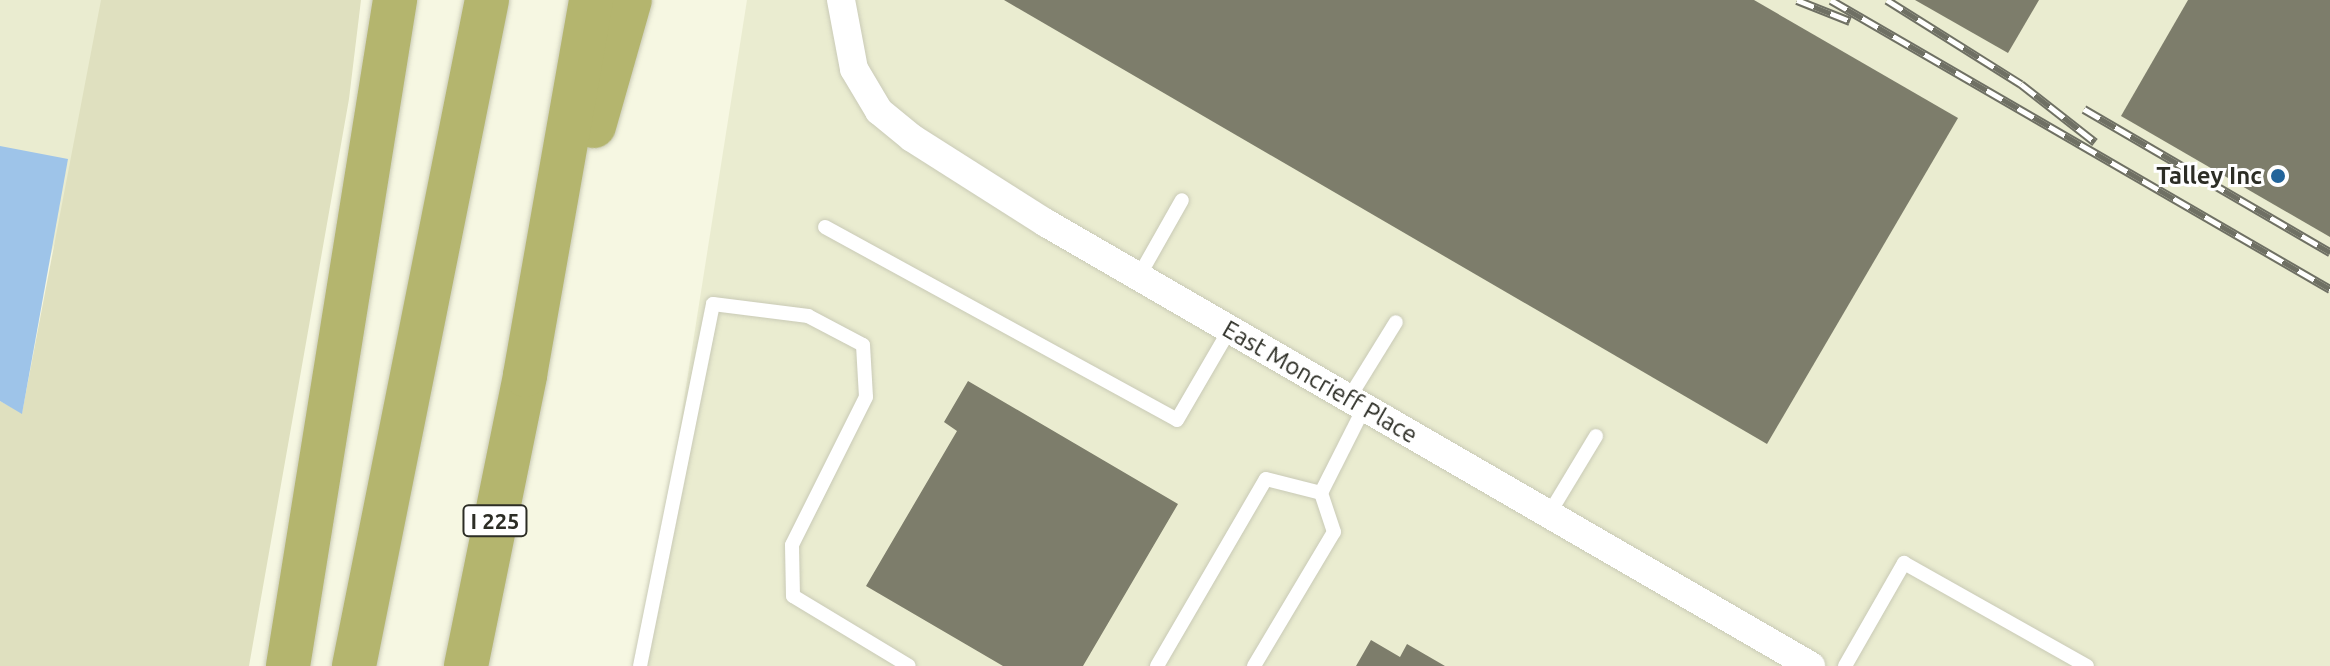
<!DOCTYPE html>
<html>
<head>
<meta charset="utf-8">
<style>
	body { margin:0 }
	#map { position:relative; width:2330px; height:666px; overflow:hidden; background:#f6f7e2; font-family:Ubuntu,sans-serif }
	div>[style] { position:absolute }
	.built>* { inset:0; background:#eaecd0 }
	.green>* { inset:0; background:#dfe0bf }
	.water>* { inset:0; background:#9ec4e9 }
	.building>* { inset:0; background:#7d7d6b }
	.roads { filter:drop-shadow(0 0 2px #c9cab6) drop-shadow(0 0 2px #c9cab6) }
	.lane>* { height:14px; margin:-7px; padding:0 7px; transform-origin:7px; border-radius:7px; background:#fff }
	.street>* { height:28px; margin:-14px; padding:0 14px; transform-origin:14px; border-radius:14px; background:#fff }
	.highway>* { height:44px; margin:-22px; padding:0 22px; transform-origin:22px; border-radius:22px; background:#b4b56e }
	.rail>* { height:9px; margin-top:-4.5px; transform-origin:0; background:repeating-linear-gradient(90deg,#fff 0 18px,#6f7064 0 36px); box-sizing:border-box; border-block:2px solid #6f7064 }
	.dots>* { width:22px; height:22px; translate:-50% -50%; box-sizing:border-box; border:4px solid #fff; border-radius:50% }
	span { translate:-50% -50%; white-space:nowrap; text-align:center; line-height:1.15; -webkit-text-stroke:6px #fff; paint-order:stroke }
	.shield-label span { padding:2px 6px; background:#fff; border:2px solid; border-radius:6px; -webkit-text-stroke-width:0 }
	.shield-label { font-size:22px; color:#2c2d25; font-weight:700 }
	.poi-label { font-size:24px; color:#2c2d25; font-weight:700 }
	.right { translate:-100% -50%; text-align:right }
	.street-label { font-size:24px; color:#2c2d25 }
</style>
</head>
<body>
<div id="map">
	<div class="built">
		<i style="clip-path:polygon(0 0,139px 0,0 401px)"></i>
		<i style="clip-path:polygon(747px 0,2330px 0,2330px 666px,642px 666px)"></i>
	</div>
	<div class="green">
		<i style="clip-path:polygon(101px 0,361px 0,349px 99px,249px 666px,0 666px,0 401px,22px 413px)"></i>
	</div>
	<div class="water">
		<i style="clip-path:polygon(0 146px,68px 159px,22px 414px,0 401px)"></i>
	</div>
	<div class="building">
		<i style="clip-path:polygon(1004px 0,1754px 0,1958px 118px,1767px 444px)"></i>
		<i style="clip-path:polygon(1915px 0,2039px 0,2008px 53px)"></i>
		<i style="clip-path:polygon(2188px 0,2330px 0,2330px 237px,2121px 116px)"></i>
		<i style="clip-path:polygon(968px 381px,1178px 504px,1083px 666px,1003px 666px,866px 586px,957px 431px,944px 422px)"></i>
		<i style="clip-path:polygon(1371px 640px,1400px 657px,1407px 644px,1445px 666px,1356px 666px)"></i>
	</div>
	<div class="roads">
		<div class="lane">
			<i style="left:825px;top:227px;width:401px;rotate:28.7deg"></i>
			<i style="left:1177px;top:420px;width:105px;rotate:-59.8deg"></i>
			<i style="left:1139px;top:276px;width:87px;rotate:-60.5deg"></i>
			<i style="left:1349px;top:398px;width:89px;rotate:-58.3deg"></i>
			<i style="left:1549px;top:514px;width:91px;rotate:-58.9deg"></i>
			<i style="left:640px;top:666px;width:369px;rotate:-78.6deg"></i>
			<i style="left:713px;top:304px;width:96px;rotate:7.2deg"></i>
			<i style="left:808px;top:316px;width:62px;rotate:27.8deg"></i>
			<i style="left:863px;top:345px;width:52px;rotate:86.7deg"></i>
			<i style="left:866px;top:397px;width:165px;rotate:116.6deg"></i>
			<i style="left:792px;top:545px;width:51px;rotate:88.9deg"></i>
			<i style="left:793px;top:596px;width:135px;rotate:31.1deg"></i>
			<i style="left:1157px;top:666px;width:216px;rotate:-59.8deg"></i>
			<i style="left:1266px;top:479px;width:57px;rotate:14.3deg"></i>
			<i style="left:1254px;top:666px;width:156px;rotate:-59.2deg"></i>
			<i style="left:1334px;top:532px;width:41px;rotate:-108.4deg"></i>
			<i style="left:1321px;top:493px;width:95px;rotate:-63.2deg"></i>
			<i style="left:1845px;top:666px;width:119px;rotate:-60.2deg"></i>
			<i style="left:1904px;top:563px;width:210px;rotate:29.4deg"></i>
		</div>
		<div class="street">
			<i style="left:841px;top:0;width:70px;rotate:79.3deg"></i>
			<i style="left:854px;top:69px;width:49px;rotate:59.2deg"></i>
			<i style="left:879px;top:111px;width:43px;rotate:39.3deg"></i>
			<i style="left:912px;top:138px;width:159px;rotate:32.4deg"></i>
			<i style="left:1046px;top:223px;width:884px;rotate:30.07deg"></i>
		</div>
		<div class="highway">
			<i style="left:594px;top:126px;width:131px;rotate:-74.1deg"></i>
			<i style="left:288px;top:666px;width:675px;rotate:-80.87deg"></i>
			<i style="left:354px;top:666px;width:679px;rotate:-78.71deg"></i>
			<i style="left:466px;top:666px;width:297px;rotate:-78.5deg"></i>
			<i style="left:525px;top:375px;width:381px;rotate:-80deg"></i>
		</div>
	</div>
	<div class="rail">
		<i style="left:1797px;top:0;width:57px;rotate:21.6deg"></i>
		<i style="left:1831px;top:0;width:577px;rotate:30.08deg"></i>
		<i style="left:1887px;top:0;width:158px;rotate:32.1deg"></i>
		<i style="left:2021px;top:84px;width:94px;rotate:38.1deg"></i>
		<i style="left:2084px;top:109px;width:285px;rotate:30.2deg"></i>
	</div>
	<div class="dots">
		<i style="left:2278px;top:176px;background:#22649a"></i>
	</div>
	<div class="shield-label">
		<span style="left:495px;top:521px">I 225</span>
	</div>
	<div class="poi-label">
		<span class="right" style="left:2262px;top:176px">Talley Inc</span>
	</div>
	<div class="street-label">
		<span style="left:1320px;top:382px;rotate:30deg">East Moncrieff Place</span>
	</div>
</div>
</body>
</html>
